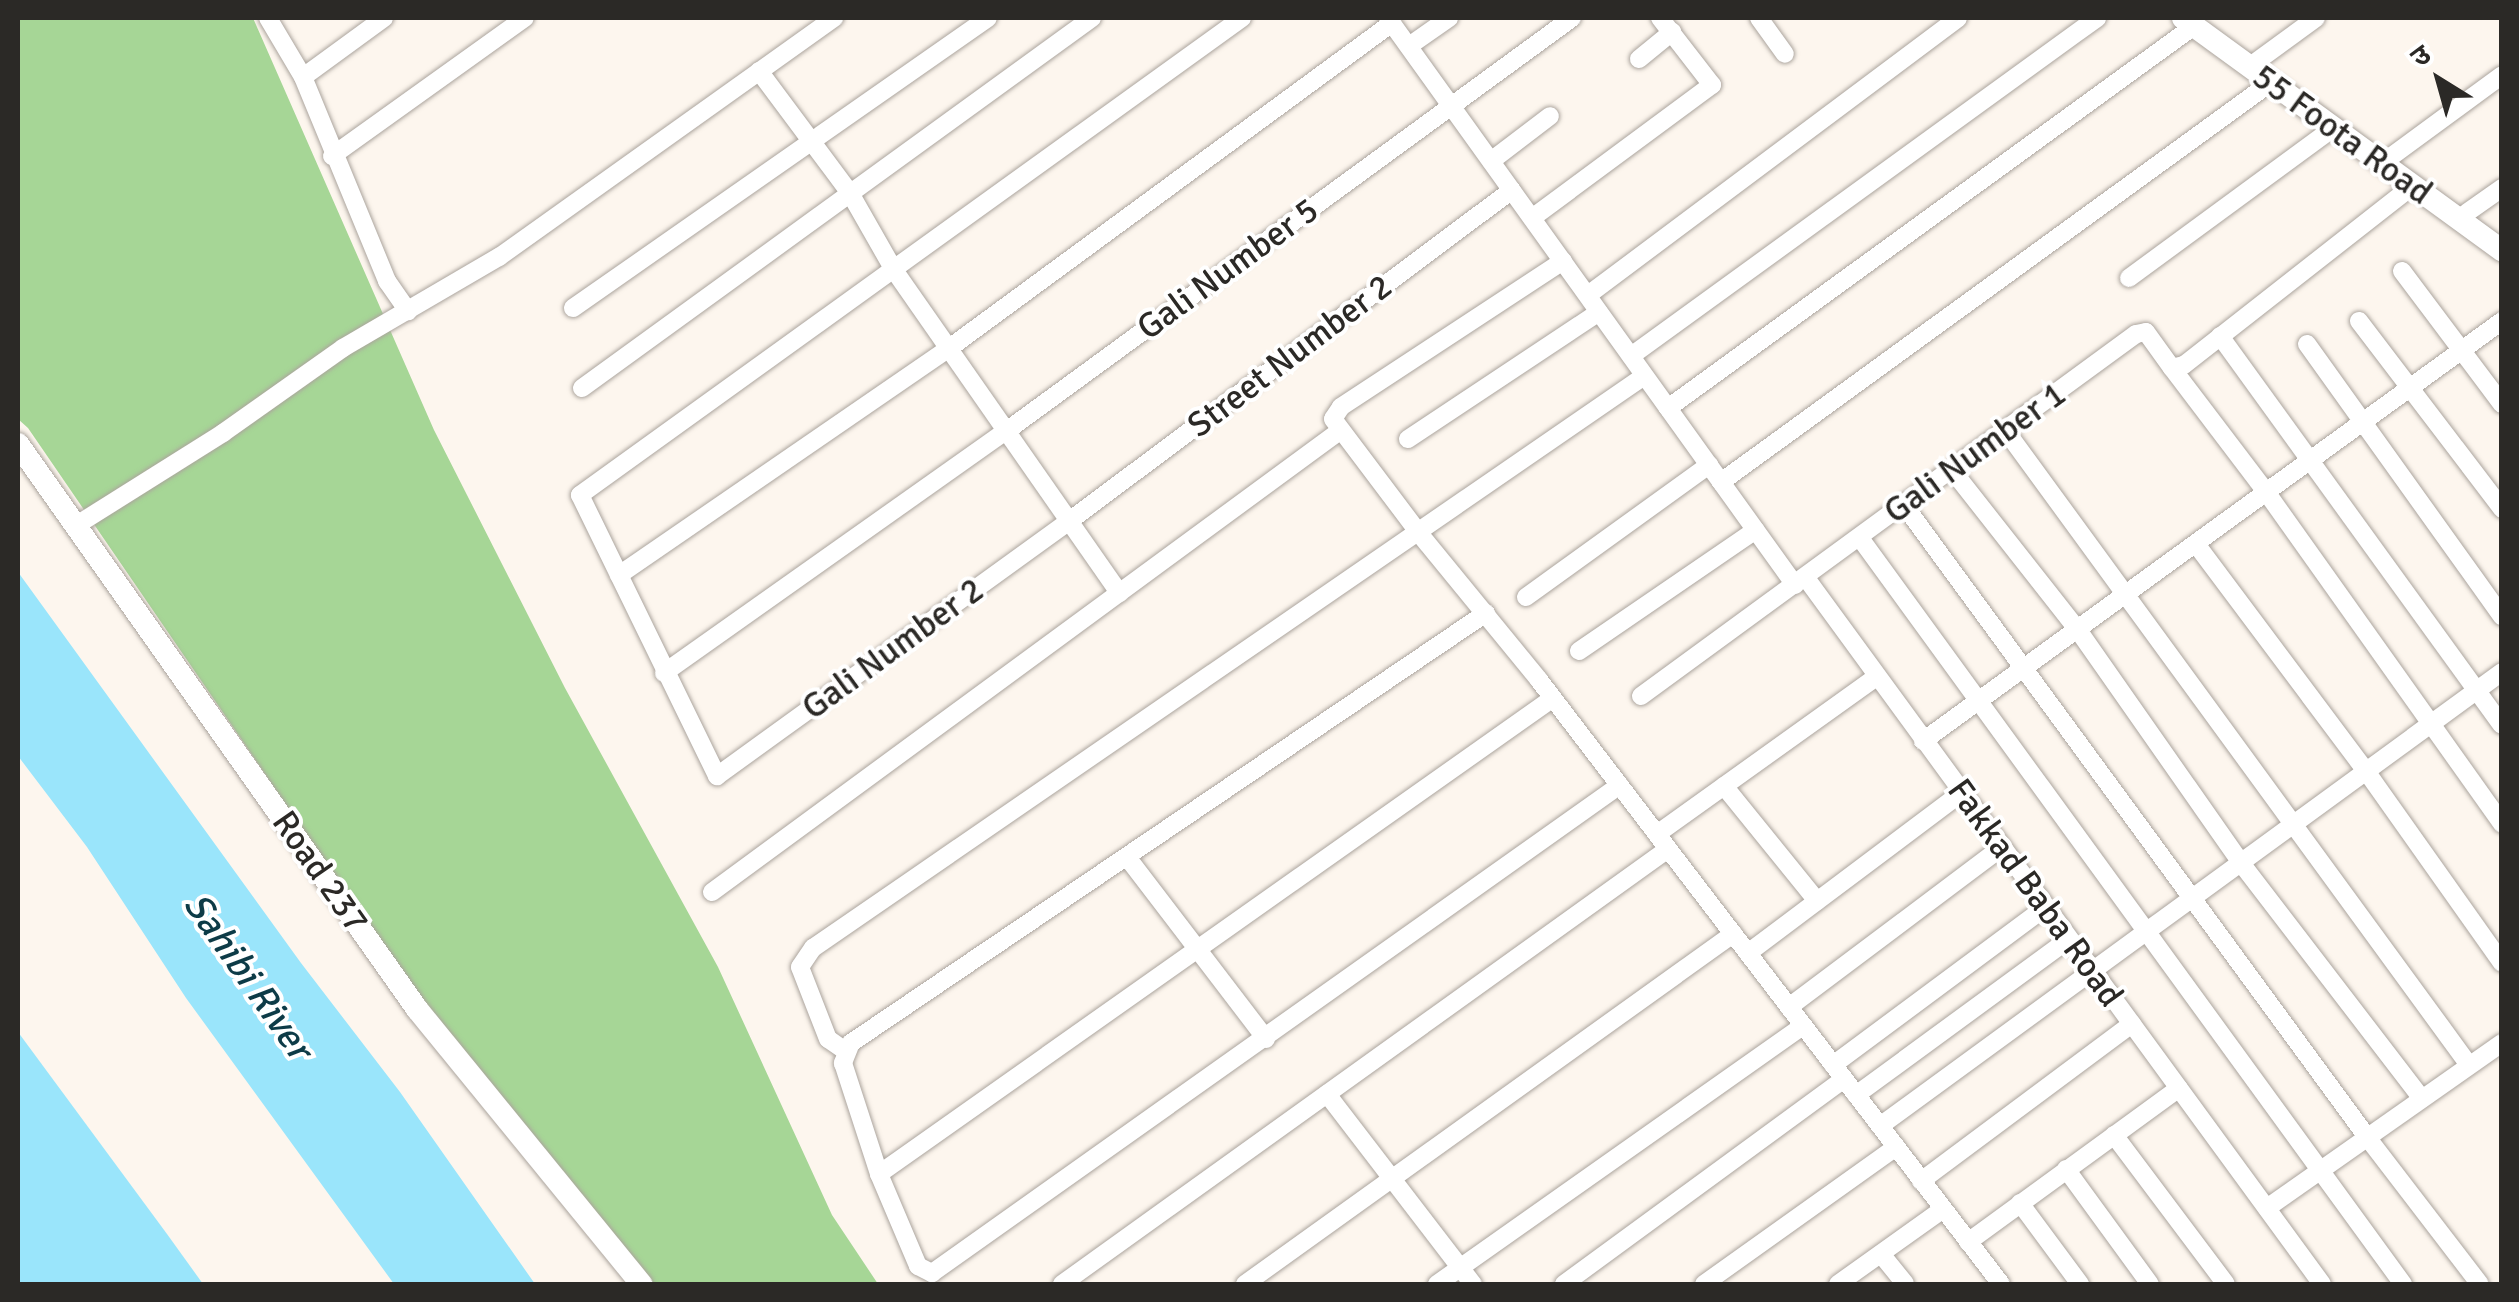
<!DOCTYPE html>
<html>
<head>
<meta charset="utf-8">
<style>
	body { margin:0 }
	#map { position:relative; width:2519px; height:1302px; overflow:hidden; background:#fdf6ee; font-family:Signika,"Noto Sans Devanagari",sans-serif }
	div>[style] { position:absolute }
	.green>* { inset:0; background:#a6d696 }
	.water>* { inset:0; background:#9ae5fb }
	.roads { filter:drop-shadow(0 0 2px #aba49d) drop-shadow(0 0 2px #aba49d) }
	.minor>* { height:18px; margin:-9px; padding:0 9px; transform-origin:9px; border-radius:9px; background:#fff }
	.tertiary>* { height:22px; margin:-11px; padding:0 11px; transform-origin:11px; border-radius:11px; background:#fff }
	span { translate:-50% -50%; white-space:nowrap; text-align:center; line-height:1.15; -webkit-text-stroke:8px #fff; paint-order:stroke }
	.street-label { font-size:35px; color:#2b2926 }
	.water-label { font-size:38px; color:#0d3b47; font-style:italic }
	.frame { position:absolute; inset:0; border:20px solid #2b2926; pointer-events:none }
	.north { position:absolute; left:2389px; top:30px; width:100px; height:100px; -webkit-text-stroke:8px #fff; paint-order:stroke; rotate:323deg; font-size:28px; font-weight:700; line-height:40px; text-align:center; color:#2b2926 }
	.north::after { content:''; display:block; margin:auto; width:35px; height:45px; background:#2b2926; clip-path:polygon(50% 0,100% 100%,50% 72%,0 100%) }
</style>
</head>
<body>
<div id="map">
	<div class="green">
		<i style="clip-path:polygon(18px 18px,253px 18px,434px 430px,565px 688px,718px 967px,832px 1215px,878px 1284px,648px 1284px,437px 1025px,28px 428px,18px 419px)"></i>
	</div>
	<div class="water">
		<i style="clip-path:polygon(18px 572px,301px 963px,400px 1092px,535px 1284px,394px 1284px,186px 998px,87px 847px,18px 756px)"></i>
		<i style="clip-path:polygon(18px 1032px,167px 1234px,203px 1284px,18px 1284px)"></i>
	</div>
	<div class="roads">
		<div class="minor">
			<i style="left:268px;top:18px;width:69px;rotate:59.3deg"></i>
			<i style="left:384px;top:18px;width:100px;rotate:143.9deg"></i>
			<i style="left:303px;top:77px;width:221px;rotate:67.6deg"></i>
			<i style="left:387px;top:281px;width:37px;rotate:55deg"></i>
			<i style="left:1242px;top:18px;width:816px;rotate:144.23deg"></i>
			<i style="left:580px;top:495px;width:313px;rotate:64deg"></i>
			<i style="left:717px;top:776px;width:433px;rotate:-35.9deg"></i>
			<i style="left:1068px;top:522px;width:554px;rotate:-36.79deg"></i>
			<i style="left:1388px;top:18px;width:698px;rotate:54.33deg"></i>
			<i style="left:1759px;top:18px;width:44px;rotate:54.2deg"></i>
			<i style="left:1409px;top:46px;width:49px;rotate:-35deg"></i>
			<i style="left:1639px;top:59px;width:43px;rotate:-39.3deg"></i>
			<i style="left:2249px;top:67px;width:83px;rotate:-36.2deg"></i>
			<i style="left:759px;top:71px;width:152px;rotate:53.3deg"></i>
			<i style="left:850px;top:193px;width:89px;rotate:60.3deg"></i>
			<i style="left:894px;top:270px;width:394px;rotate:55.1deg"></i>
			<i style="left:332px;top:156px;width:237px;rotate:-35.6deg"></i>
			<i style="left:1491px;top:161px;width:74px;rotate:-37.3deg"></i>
			<i style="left:2381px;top:164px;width:150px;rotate:-36.3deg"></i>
			<i style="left:1532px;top:218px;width:224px;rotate:-36.5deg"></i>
			<i style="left:1712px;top:85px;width:85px;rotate:-127.8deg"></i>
			<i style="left:2458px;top:219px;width:54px;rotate:-35.2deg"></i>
			<i style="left:1563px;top:261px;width:266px;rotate:146.7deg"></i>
			<i style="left:1341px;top:407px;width:14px;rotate:124deg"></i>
			<i style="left:1333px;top:419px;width:141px;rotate:53deg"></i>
			<i style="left:1418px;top:532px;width:191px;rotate:50.7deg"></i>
			<i style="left:1539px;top:680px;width:760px;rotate:52.59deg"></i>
			<i style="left:2402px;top:271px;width:166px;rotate:53.1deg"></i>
			<i style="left:2129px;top:278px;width:252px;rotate:-36.3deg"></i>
			<i style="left:1588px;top:295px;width:462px;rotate:-36.8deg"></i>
			<i style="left:573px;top:308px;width:506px;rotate:-34.95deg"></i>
			<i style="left:2359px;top:321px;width:236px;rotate:52.7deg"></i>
			<i style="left:2220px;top:336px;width:480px;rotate:54.1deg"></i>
			<i style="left:2307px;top:344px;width:335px;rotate:54.4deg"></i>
			<i style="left:1631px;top:356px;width:576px;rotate:-35.95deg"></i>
			<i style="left:2172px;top:368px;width:157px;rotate:52.8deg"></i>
			<i style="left:2267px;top:493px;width:406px;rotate:54.6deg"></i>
			<i style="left:582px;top:388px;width:630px;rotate:-35.96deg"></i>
			<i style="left:1668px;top:408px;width:650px;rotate:-35.99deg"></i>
			<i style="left:2006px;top:431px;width:785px;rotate:53.86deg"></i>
			<i style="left:1408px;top:439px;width:229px;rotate:-33.6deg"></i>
			<i style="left:1952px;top:470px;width:204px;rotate:51.8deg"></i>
			<i style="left:2078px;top:630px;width:284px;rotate:55deg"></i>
			<i style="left:2241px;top:863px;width:297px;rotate:52.5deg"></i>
			<i style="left:1721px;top:482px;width:679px;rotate:-36.01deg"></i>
			<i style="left:1904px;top:505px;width:783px;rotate:53.77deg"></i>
			<i style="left:2367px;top:1137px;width:185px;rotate:52.5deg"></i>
			<i style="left:75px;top:526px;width:175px;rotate:-32.1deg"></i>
			<i style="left:223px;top:433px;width:147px;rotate:-35.3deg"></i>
			<i style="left:343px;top:348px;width:181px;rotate:-30.3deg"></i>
			<i style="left:499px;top:257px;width:412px;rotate:-35.5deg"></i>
			<i style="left:1860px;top:538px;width:923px;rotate:53.95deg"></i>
			<i style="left:2196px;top:544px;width:284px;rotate:53.2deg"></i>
			<i style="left:2366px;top:771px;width:235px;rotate:54.7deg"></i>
			<i style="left:619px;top:575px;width:399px;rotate:-34.5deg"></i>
			<i style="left:948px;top:349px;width:551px;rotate:-36.29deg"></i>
			<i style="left:1806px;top:578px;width:874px;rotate:53.84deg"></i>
			<i style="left:1526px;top:597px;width:226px;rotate:-35.8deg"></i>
			<i style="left:1486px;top:613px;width:767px;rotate:145.9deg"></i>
			<i style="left:851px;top:1043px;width:22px;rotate:112deg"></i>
			<i style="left:843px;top:1063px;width:117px;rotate:72deg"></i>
			<i style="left:879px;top:1174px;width:825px;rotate:-35.23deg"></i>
			<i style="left:1579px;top:651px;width:214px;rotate:-34.4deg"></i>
			<i style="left:664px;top:673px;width:418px;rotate:-35.3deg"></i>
			<i style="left:1005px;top:432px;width:702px;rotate:-36.14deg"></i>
			<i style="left:1641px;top:696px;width:613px;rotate:-36.18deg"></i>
			<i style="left:2136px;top:334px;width:10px;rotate:-11deg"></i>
			<i style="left:2146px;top:332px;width:44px;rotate:54.2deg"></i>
			<i style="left:2172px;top:368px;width:12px;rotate:-14deg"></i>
			<i style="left:2184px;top:365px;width:290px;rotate:-38.1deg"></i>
			<i style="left:1923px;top:741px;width:715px;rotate:-35.96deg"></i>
			<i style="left:1724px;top:786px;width:148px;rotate:51deg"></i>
			<i style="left:1657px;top:834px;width:269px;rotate:-35.6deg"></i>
			<i style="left:1127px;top:857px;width:229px;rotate:52.6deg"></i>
			<i style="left:712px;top:892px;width:780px;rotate:-36.3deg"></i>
			<i style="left:1748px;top:953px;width:266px;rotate:-36.9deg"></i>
			<i style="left:1789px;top:1007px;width:266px;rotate:-36.9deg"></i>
			<i style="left:844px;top:1050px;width:19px;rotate:-145deg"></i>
			<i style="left:828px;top:1039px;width:77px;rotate:-111.3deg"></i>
			<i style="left:800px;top:967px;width:23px;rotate:-56deg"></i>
			<i style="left:813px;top:948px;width:1007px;rotate:-34.53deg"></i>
			<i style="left:1833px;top:1065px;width:265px;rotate:-36.6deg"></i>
			<i style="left:1327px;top:1094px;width:240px;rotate:52.5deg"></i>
			<i style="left:1856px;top:1095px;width:264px;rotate:-36.2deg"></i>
			<i style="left:1880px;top:1126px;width:770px;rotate:-36.13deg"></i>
			<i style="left:2114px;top:1135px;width:186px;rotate:53.1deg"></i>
			<i style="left:2066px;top:1169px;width:142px;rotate:53.9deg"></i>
			<i style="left:879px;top:1174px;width:100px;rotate:67deg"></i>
			<i style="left:918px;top:1266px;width:16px;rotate:27deg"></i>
			<i style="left:932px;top:1273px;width:843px;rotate:-35.35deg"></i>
			<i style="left:1921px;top:1181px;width:263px;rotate:-36.7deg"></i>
			<i style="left:2020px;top:1203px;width:101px;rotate:53.5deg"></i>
			<i style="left:2267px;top:1208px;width:287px;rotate:-35.1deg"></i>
			<i style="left:1968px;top:1242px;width:261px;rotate:-36.1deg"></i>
			<i style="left:1881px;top:1254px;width:38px;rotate:51deg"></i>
			<i style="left:1062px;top:1284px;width:746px;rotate:-35.67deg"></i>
			<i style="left:1245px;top:1284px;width:601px;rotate:-35.65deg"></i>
			<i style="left:1437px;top:1284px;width:448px;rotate:-35.2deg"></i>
			<i style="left:1564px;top:1284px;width:347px;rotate:-36.2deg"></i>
			<i style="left:1704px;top:1284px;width:236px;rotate:-35.5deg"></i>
			<i style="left:1838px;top:1284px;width:129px;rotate:-35.5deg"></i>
		</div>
		<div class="tertiary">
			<i style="left:2183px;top:18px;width:395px;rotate:36.1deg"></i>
			<i style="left:18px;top:444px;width:692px;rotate:54.77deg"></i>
			<i style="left:417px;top:1009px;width:355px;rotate:50.8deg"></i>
		</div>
	</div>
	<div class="street-label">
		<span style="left:2342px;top:135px;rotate:36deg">55 Foota Road</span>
		<span style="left:1228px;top:269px;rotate:-36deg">Gali Number 5</span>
		<span style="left:1290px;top:356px;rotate:-37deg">Street Number 2</span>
		<span style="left:1975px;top:453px;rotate:-36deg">Gali Number 1</span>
		<span style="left:893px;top:649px;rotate:-36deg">Gali Number 2</span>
		<span style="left:320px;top:872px;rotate:55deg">Road 237</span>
		<span style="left:2035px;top:893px;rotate:54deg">Fakkad Baba Road</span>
	</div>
	<div class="water-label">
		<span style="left:248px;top:976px;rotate:55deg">Sahibi River</span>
	</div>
	<div class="frame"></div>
	<div class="north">उ</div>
</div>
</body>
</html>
